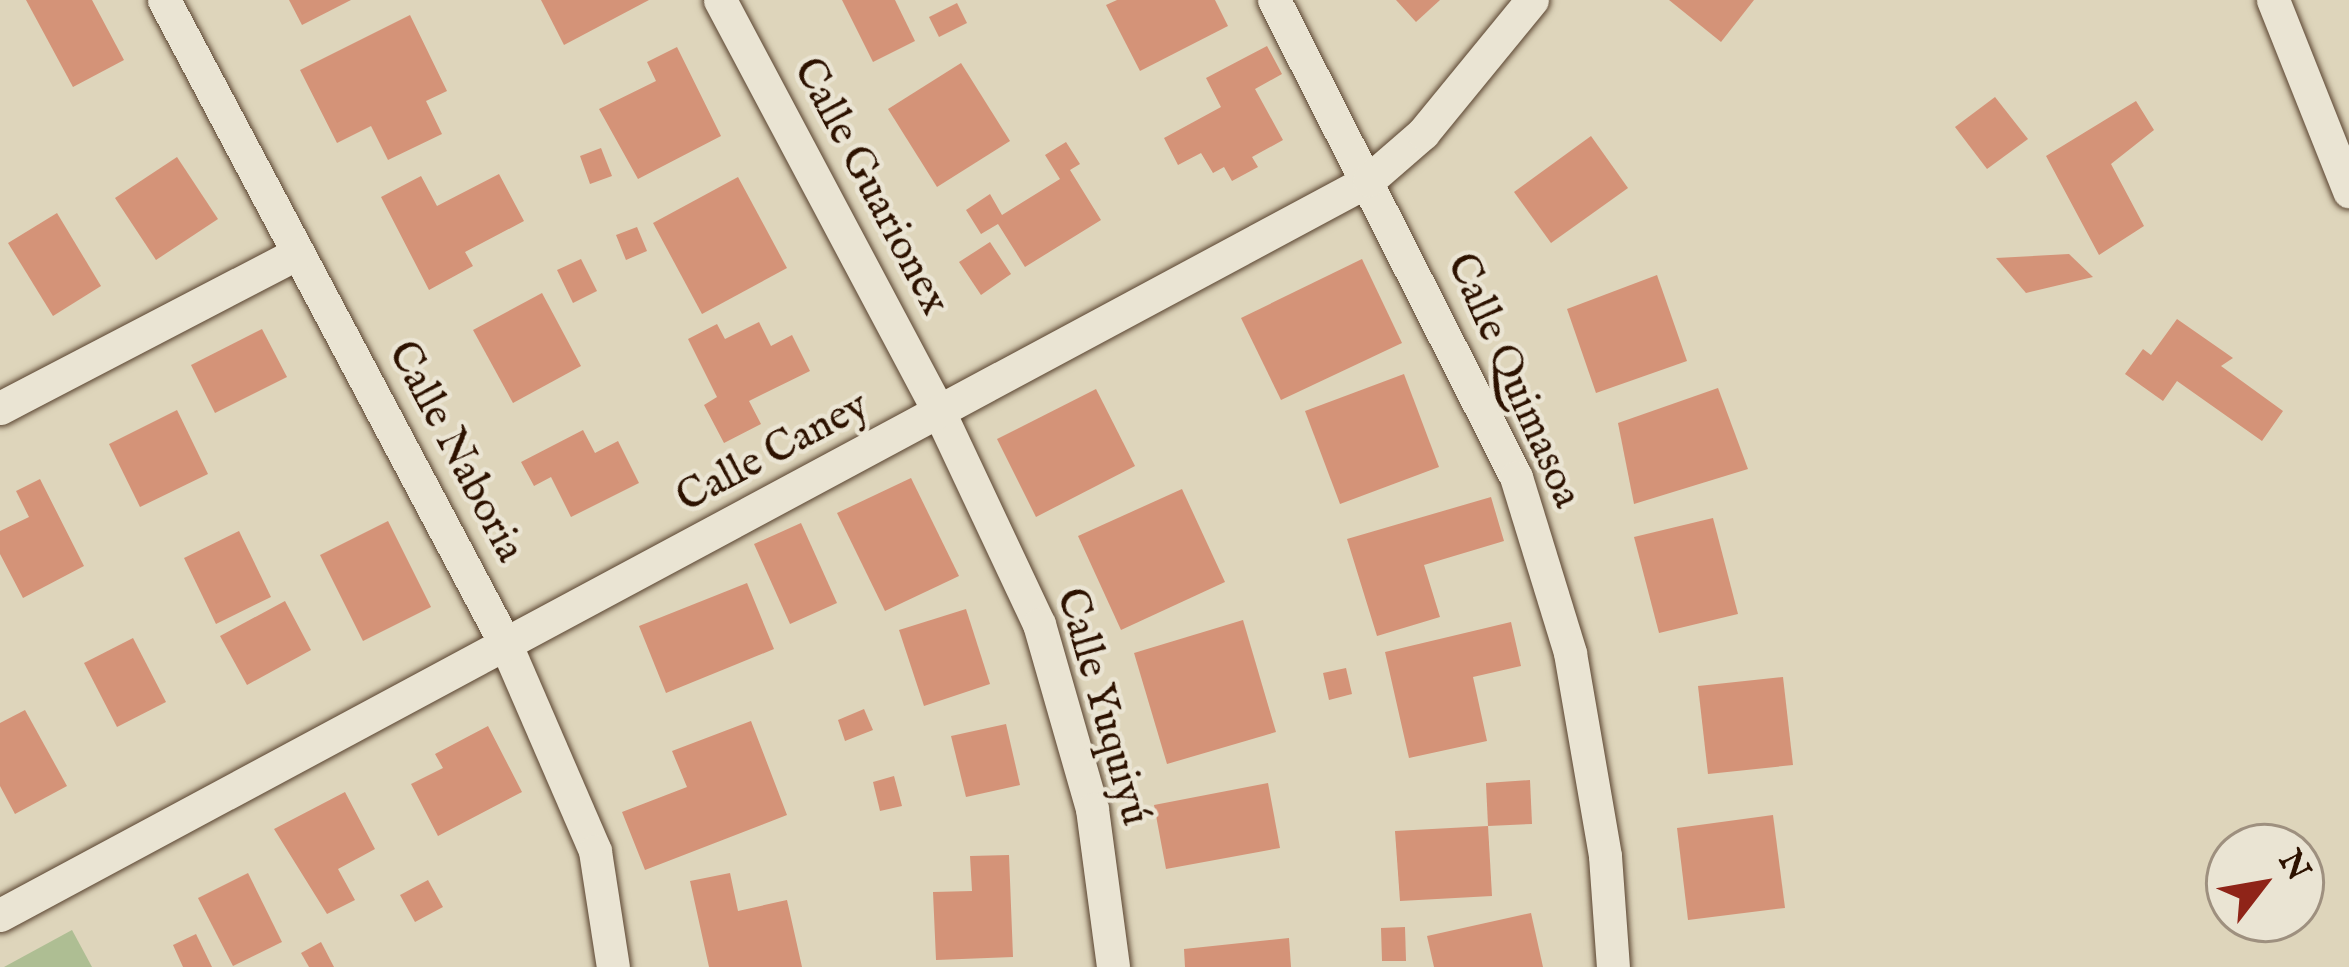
<!DOCTYPE html>
<html>
<head>
<meta charset="utf-8">
<style>
	body { margin:0 }
	#map { position:relative; width:2349px; height:967px; overflow:hidden; background:#ded5bb; font-family:"IM FELL English",serif }
	div>[style] { position:absolute }
	.green>* { inset:0; background:#aebe93 }
	.building>* { inset:0; background:#d49378 }
	.roads { filter:drop-shadow(0 0 3px #59432f) drop-shadow(0 0 3px #59432f) }
	.minor>* { height:33px; margin:-16.5px; padding:0 16.5px; transform-origin:16.5px; border-radius:16.5px; background:#eae4d3 }
	span { translate:-50% -50%; white-space:nowrap; text-align:center; line-height:1.15; -webkit-text-stroke:9px #eae4d3; paint-order:stroke }
	.street-label { font-size:42px; color:#2d1200 }
	.north { position:absolute; left:2205px; top:823px; width:120px; height:120px; box-sizing:border-box; background:#eae4d3; border:3px solid #9e907f; border-radius:50%; rotate:59deg; font-size:33px; font-weight:700; line-height:48px; text-align:center; color:#2d1200 }
	.north::after { content:''; display:block; margin:auto; width:42px; height:54px; background:#8f2418; clip-path:polygon(50% 0,100% 100%,50% 72%,0 100%) }
</style>
</head>
<body>
<div id="map">
	<div class="green">
		<i style="clip-path:polygon(72px 930px,92px 967px,4px 967px)"></i>
	</div>
	<div class="building">
		<i style="clip-path:polygon(26px 0,92px 0,124px 60px,73px 87px)"></i>
		<i style="clip-path:polygon(289px 0,351px 0,302px 25px)"></i>
		<i style="clip-path:polygon(541px 0,649px 0,564px 45px)"></i>
		<i style="clip-path:polygon(842px 0,895px 0,915px 41px,873px 62px)"></i>
		<i style="clip-path:polygon(1117px 0,1215px 0,1228px 26px,1140px 71px,1106px 5px)"></i>
		<i style="clip-path:polygon(1396px 0,1440px 0,1416px 22px)"></i>
		<i style="clip-path:polygon(1669px 0,1754px 0,1721px 42px)"></i>
		<i style="clip-path:polygon(957px 3px,967px 23px,939px 37px,929px 17px)"></i>
		<i style="clip-path:polygon(410px 15px,447px 91px,426px 101px,442px 134px,388px 160px,371px 126px,337px 143px,300px 70px)"></i>
		<i style="clip-path:polygon(1267px 46px,1282px 74px,1255px 89px,1283px 140px,1252px 157px,1258px 167px,1232px 181px,1224px 167px,1213px 173px,1201px 153px,1178px 165px,1164px 138px,1221px 107px,1206px 78px)"></i>
		<i style="clip-path:polygon(677px 47px,721px 136px,638px 179px,599px 109px,656px 81px,647px 62px)"></i>
		<i style="clip-path:polygon(961px 63px,1010px 141px,937px 187px,888px 109px)"></i>
		<i style="clip-path:polygon(1995px 97px,2028px 139px,1987px 169px,1955px 127px)"></i>
		<i style="clip-path:polygon(2136px 101px,2154px 130px,2111px 164px,2144px 226px,2099px 255px,2046px 156px)"></i>
		<i style="clip-path:polygon(1591px 136px,1628px 188px,1551px 243px,1514px 192px)"></i>
		<i style="clip-path:polygon(1066px 142px,1080px 164px,1070px 170px,1101px 220px,1025px 267px,998px 224px,981px 234px,966px 210px,990px 194px,1002px 215px,1060px 179px,1045px 155px)"></i>
		<i style="clip-path:polygon(601px 148px,612px 176px,590px 184px,580px 156px)"></i>
		<i style="clip-path:polygon(177px 157px,218px 219px,156px 260px,115px 198px)"></i>
		<i style="clip-path:polygon(499px 174px,524px 221px,465px 252px,473px 266px,429px 290px,381px 197px,421px 176px,437px 206px)"></i>
		<i style="clip-path:polygon(738px 177px,787px 268px,702px 314px,653px 223px)"></i>
		<i style="clip-path:polygon(57px 213px,101px 286px,53px 316px,8px 243px)"></i>
		<i style="clip-path:polygon(637px 227px,647px 251px,626px 260px,616px 235px)"></i>
		<i style="clip-path:polygon(990px 242px,1011px 274px,981px 295px,959px 262px)"></i>
		<i style="clip-path:polygon(2069px 254px,2093px 277px,2026px 293px,1996px 258px)"></i>
		<i style="clip-path:polygon(581px 259px,597px 291px,573px 303px,557px 270px)"></i>
		<i style="clip-path:polygon(1362px 259px,1402px 343px,1281px 400px,1241px 318px)"></i>
		<i style="clip-path:polygon(1657px 275px,1687px 361px,1596px 393px,1567px 309px)"></i>
		<i style="clip-path:polygon(542px 293px,581px 366px,513px 403px,473px 330px)"></i>
		<i style="clip-path:polygon(2177px 319px,2233px 358px,2221px 366px,2283px 411px,2262px 441px,2177px 381px,2163px 401px,2125px 374px,2143px 349px,2151px 355px)"></i>
		<i style="clip-path:polygon(759px 322px,771px 346px,792px 335px,810px 371px,749px 401px,761px 424px,724px 443px,704px 405px,717px 397px,688px 339px,717px 324px,725px 339px)"></i>
		<i style="clip-path:polygon(262px 329px,287px 377px,215px 413px,191px 365px)"></i>
		<i style="clip-path:polygon(1404px 374px,1439px 467px,1340px 504px,1305px 411px)"></i>
		<i style="clip-path:polygon(1718px 388px,1748px 469px,1634px 504px,1618px 423px)"></i>
		<i style="clip-path:polygon(1096px 389px,1135px 466px,1036px 517px,997px 439px)"></i>
		<i style="clip-path:polygon(177px 410px,208px 474px,140px 507px,109px 444px)"></i>
		<i style="clip-path:polygon(583px 430px,595px 453px,618px 441px,639px 483px,571px 517px,551px 477px,534px 486px,521px 462px)"></i>
		<i style="clip-path:polygon(911px 478px,959px 576px,885px 611px,837px 513px)"></i>
		<i style="clip-path:polygon(40px 479px,84px 566px,23px 598px,0 554px,0 531px,29px 517px,16px 491px)"></i>
		<i style="clip-path:polygon(1182px 489px,1225px 582px,1121px 630px,1078px 536px)"></i>
		<i style="clip-path:polygon(1491px 497px,1504px 541px,1424px 565px,1440px 617px,1377px 636px,1347px 539px)"></i>
		<i style="clip-path:polygon(1713px 518px,1738px 614px,1659px 633px,1634px 537px)"></i>
		<i style="clip-path:polygon(388px 521px,431px 607px,363px 641px,320px 555px)"></i>
		<i style="clip-path:polygon(801px 523px,837px 603px,790px 624px,754px 544px)"></i>
		<i style="clip-path:polygon(239px 531px,271px 597px,216px 624px,184px 558px)"></i>
		<i style="clip-path:polygon(747px 583px,774px 649px,666px 693px,639px 626px)"></i>
		<i style="clip-path:polygon(285px 601px,311px 650px,247px 685px,220px 636px)"></i>
		<i style="clip-path:polygon(966px 609px,990px 684px,924px 706px,899px 630px)"></i>
		<i style="clip-path:polygon(1243px 620px,1276px 732px,1167px 764px,1134px 653px)"></i>
		<i style="clip-path:polygon(1511px 622px,1521px 666px,1473px 677px,1487px 741px,1409px 758px,1385px 652px)"></i>
		<i style="clip-path:polygon(133px 638px,166px 702px,117px 727px,84px 663px)"></i>
		<i style="clip-path:polygon(1346px 668px,1352px 694px,1329px 700px,1323px 673px)"></i>
		<i style="clip-path:polygon(1783px 677px,1793px 765px,1708px 774px,1698px 686px)"></i>
		<i style="clip-path:polygon(864px 709px,873px 730px,845px 741px,838px 720px)"></i>
		<i style="clip-path:polygon(25px 710px,67px 786px,15px 814px,0 786px,0 723px)"></i>
		<i style="clip-path:polygon(751px 721px,787px 815px,645px 870px,622px 812px,687px 787px,672px 751px)"></i>
		<i style="clip-path:polygon(1006px 724px,1020px 785px,966px 797px,951px 736px)"></i>
		<i style="clip-path:polygon(488px 726px,522px 792px,438px 836px,411px 784px,443px 768px,435px 754px)"></i>
		<i style="clip-path:polygon(894px 776px,902px 806px,880px 811px,873px 782px)"></i>
		<i style="clip-path:polygon(1530px 780px,1532px 824px,1488px 826px,1486px 783px)"></i>
		<i style="clip-path:polygon(1268px 783px,1280px 848px,1166px 869px,1154px 805px)"></i>
		<i style="clip-path:polygon(345px 792px,375px 849px,338px 869px,355px 900px,327px 914px,274px 829px)"></i>
		<i style="clip-path:polygon(1773px 815px,1785px 908px,1688px 920px,1677px 828px)"></i>
		<i style="clip-path:polygon(1488px 826px,1492px 896px,1400px 901px,1395px 831px)"></i>
		<i style="clip-path:polygon(1009px 855px,1013px 957px,936px 960px,933px 892px,972px 891px,970px 856px)"></i>
		<i style="clip-path:polygon(248px 873px,282px 942px,233px 966px,198px 898px)"></i>
		<i style="clip-path:polygon(730px 873px,738px 911px,787px 900px,802px 967px,709px 967px,690px 881px)"></i>
		<i style="clip-path:polygon(428px 880px,443px 907px,415px 922px,400px 895px)"></i>
		<i style="clip-path:polygon(1531px 913px,1543px 967px,1434px 967px,1427px 936px)"></i>
		<i style="clip-path:polygon(1405px 927px,1406px 961px,1382px 961px,1381px 928px)"></i>
		<i style="clip-path:polygon(196px 934px,212px 967px,183px 967px,173px 945px)"></i>
		<i style="clip-path:polygon(1289px 938px,1291px 967px,1185px 967px,1184px 949px)"></i>
		<i style="clip-path:polygon(321px 942px,334px 967px,309px 967px,301px 953px)"></i>
	</div>
	<div class="roads">
		<div class="minor">
			<i style="left:164px;top:0;width:730px;rotate:62.07deg"></i>
			<i style="left:506px;top:645px;width:224px;rotate:66.6deg"></i>
			<i style="left:595px;top:851px;width:117px;rotate:81.2deg"></i>
			<i style="left:720px;top:0;width:471px;rotate:62deg"></i>
			<i style="left:941px;top:416px;width:230px;rotate:64.8deg"></i>
			<i style="left:1039px;top:624px;width:192px;rotate:74deg"></i>
			<i style="left:1092px;top:809px;width:159px;rotate:82.4deg"></i>
			<i style="left:1274px;top:0;width:535px;rotate:63.1deg"></i>
			<i style="left:1516px;top:477px;width:184px;rotate:72.9deg"></i>
			<i style="left:1570px;top:653px;width:206px;rotate:80.2deg"></i>
			<i style="left:1605px;top:856px;width:111px;rotate:85.9deg"></i>
			<i style="left:2273px;top:0;width:206px;rotate:68.3deg"></i>
			<i style="left:0;top:408px;width:336px;rotate:-27.5deg"></i>
			<i style="left:0;top:915px;width:1554px;rotate:-28.23deg"></i>
			<i style="left:1369px;top:180px;width:72px;rotate:-41deg"></i>
			<i style="left:1423px;top:133px;width:172px;rotate:-50.7deg"></i>
		</div>
	</div>
	<div class="street-label">
		<span style="left:870px;top:187px;rotate:62deg">Calle Guarionex</span>
		<span style="left:1513px;top:381px;rotate:66deg">Calle Quimasoa</span>
		<span style="left:455px;top:452px;rotate:62deg">Calle Naboria</span>
		<span style="left:773px;top:453px;rotate:-28deg">Calle Caney</span>
		<span style="left:1102px;top:707px;rotate:74deg">Calle Yuquiyú</span>
	</div>
	<div class="north">N</div>
</div>
</body>
</html>
